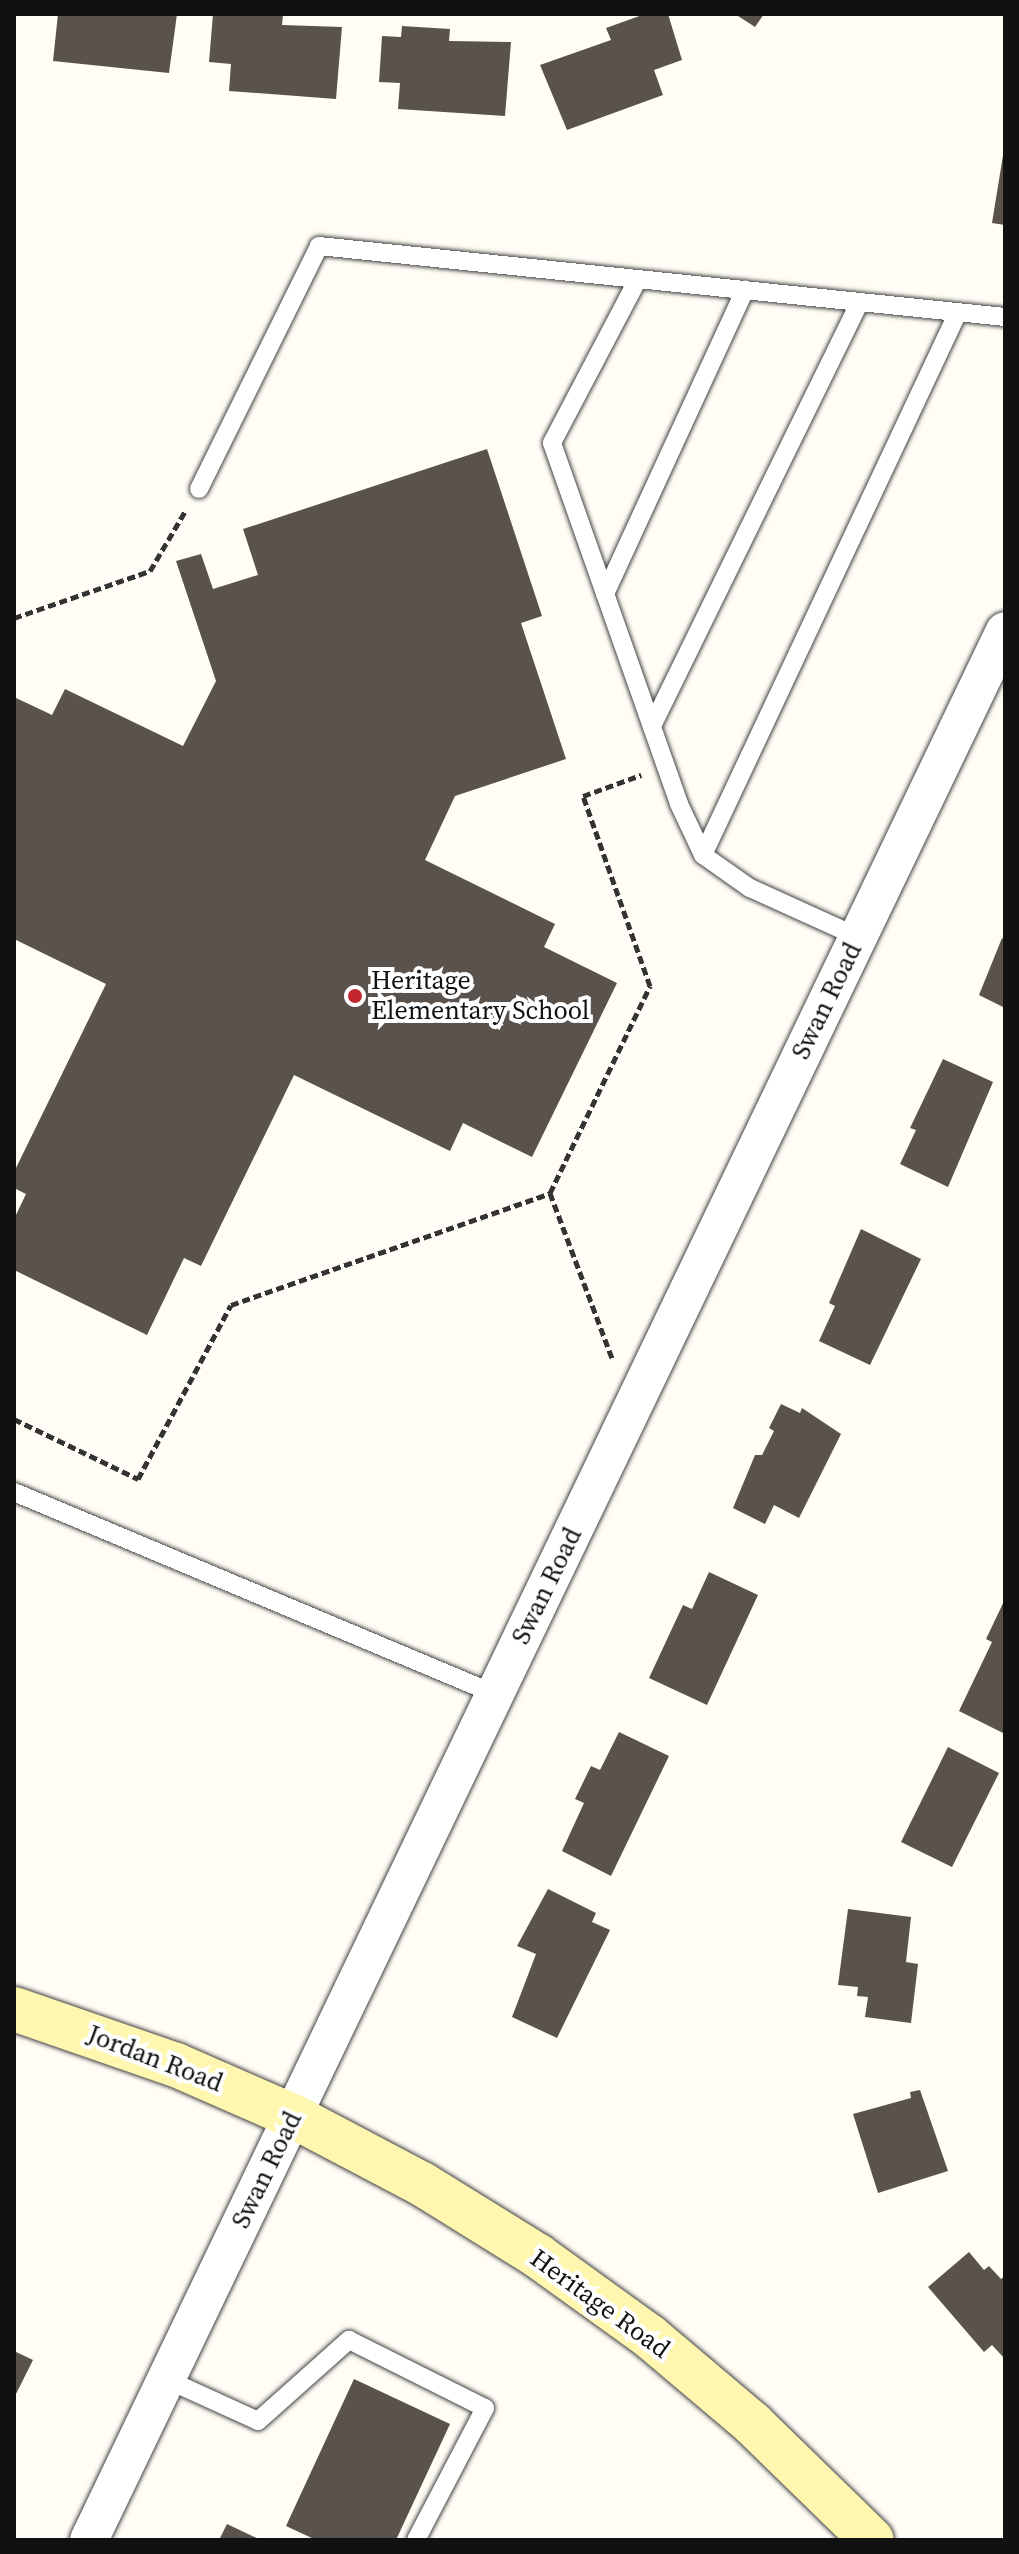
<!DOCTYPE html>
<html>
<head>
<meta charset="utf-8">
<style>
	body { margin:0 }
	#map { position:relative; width:1019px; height:2554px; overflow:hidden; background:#fffdf5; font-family:"Source Serif 4",serif }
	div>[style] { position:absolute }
	.building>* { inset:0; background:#5a524d }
	.path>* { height:5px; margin-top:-2.5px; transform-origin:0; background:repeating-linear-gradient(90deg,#333 0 8px,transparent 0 12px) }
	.roads { filter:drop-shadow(0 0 2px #444) drop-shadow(0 0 2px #444) }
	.lane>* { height:18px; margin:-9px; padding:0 9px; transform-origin:9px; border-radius:9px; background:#fff }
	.street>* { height:38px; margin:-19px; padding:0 19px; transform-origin:19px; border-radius:19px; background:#fff }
	.secondary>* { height:44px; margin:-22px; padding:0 22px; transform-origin:22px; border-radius:22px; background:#fff6b0 }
	.dots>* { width:22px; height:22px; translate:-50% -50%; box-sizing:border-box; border:4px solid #fff; border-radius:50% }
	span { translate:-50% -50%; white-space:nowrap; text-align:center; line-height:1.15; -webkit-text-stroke:8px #fff; paint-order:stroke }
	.poi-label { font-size:26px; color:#111 }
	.left { translate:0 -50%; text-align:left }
	.street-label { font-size:26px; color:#111 }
	.frame { position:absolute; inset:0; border:16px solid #111; pointer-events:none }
</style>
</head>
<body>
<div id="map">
	<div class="building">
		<i style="clip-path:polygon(58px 14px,177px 14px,169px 73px,53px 61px)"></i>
		<i style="clip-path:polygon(213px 14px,283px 15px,282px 25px,342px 27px,336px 99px,229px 91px,231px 64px,209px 62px)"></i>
		<i style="clip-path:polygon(645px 14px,668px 14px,682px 60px,654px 70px,663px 95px,567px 130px,540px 65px,611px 40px,606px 28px)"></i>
		<i style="clip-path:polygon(735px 14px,764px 14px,755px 27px)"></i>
		<i style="clip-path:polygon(402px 26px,450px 29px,449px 41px,511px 42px,505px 116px,398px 109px,400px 83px,379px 82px,382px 36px,401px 37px)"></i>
		<i style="clip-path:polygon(1005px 143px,1005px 225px,992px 223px)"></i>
		<i style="clip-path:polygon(487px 449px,542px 616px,521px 623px,566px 759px,455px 796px,425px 860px,555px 924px,544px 947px,617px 983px,532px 1157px,463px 1123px,450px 1151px,294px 1075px,201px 1266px,184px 1258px,147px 1335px,14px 1270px,14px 1219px,26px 1194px,14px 1188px,14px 1172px,106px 984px,14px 939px,14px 697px,52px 715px,65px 689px,183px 746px,216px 681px,176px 561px,201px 554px,213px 589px,258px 575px,243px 529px)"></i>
		<i style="clip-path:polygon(1002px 938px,1005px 940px,1005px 1008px,979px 995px)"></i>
		<i style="clip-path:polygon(943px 1059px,993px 1082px,948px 1187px,900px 1164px,916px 1130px,910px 1128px)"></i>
		<i style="clip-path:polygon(861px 1229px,921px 1259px,870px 1365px,819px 1341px,835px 1306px,829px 1303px)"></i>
		<i style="clip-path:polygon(781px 1404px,800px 1413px,802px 1408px,841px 1434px,799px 1518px,774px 1505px,765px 1524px,733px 1508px,755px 1455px,762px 1455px,774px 1431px,769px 1428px)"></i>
		<i style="clip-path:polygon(709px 1572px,758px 1595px,707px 1705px,649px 1678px,683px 1605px,692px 1609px)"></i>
		<i style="clip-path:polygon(1005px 1599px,1005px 1734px,959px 1711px,992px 1642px,986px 1639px)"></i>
		<i style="clip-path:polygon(619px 1732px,669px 1756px,611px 1876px,562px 1851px,584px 1803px,575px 1799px,591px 1766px,600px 1770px)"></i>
		<i style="clip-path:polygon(948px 1747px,999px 1773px,952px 1867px,901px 1842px)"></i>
		<i style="clip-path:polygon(548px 1889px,596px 1913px,592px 1922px,610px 1930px,557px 2038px,512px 2017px,536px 1954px,517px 1946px)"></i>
		<i style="clip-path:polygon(848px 1909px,911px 1917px,906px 1962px,918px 1964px,911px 2023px,865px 2017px,868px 1997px,857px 1996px,858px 1987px,838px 1985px)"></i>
		<i style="clip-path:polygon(920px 2090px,948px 2171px,878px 2193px,853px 2114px,911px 2098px,910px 2092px)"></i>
		<i style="clip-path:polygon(969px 2252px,984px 2270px,989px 2266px,1001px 2279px,1005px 2276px,1005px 2359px,992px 2345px,984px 2352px,928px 2287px)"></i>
		<i style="clip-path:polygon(14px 2351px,33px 2360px,14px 2398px)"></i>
		<i style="clip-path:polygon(354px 2379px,450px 2424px,396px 2540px,316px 2540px,286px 2526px)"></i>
		<i style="clip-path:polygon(227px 2524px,261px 2540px,219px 2540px)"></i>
	</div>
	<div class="path">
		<i style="left:14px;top:618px;width:144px;rotate:-19.1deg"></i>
		<i style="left:150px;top:571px;width:71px;rotate:-59.5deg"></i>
		<i style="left:550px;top:1193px;width:179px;rotate:69.4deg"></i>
		<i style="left:14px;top:1419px;width:138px;rotate:25.8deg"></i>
		<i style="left:138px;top:1479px;width:197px;rotate:-61.9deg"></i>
		<i style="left:231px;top:1305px;width:338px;rotate:-19.3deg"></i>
		<i style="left:550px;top:1193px;width:230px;rotate:-64.2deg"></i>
		<i style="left:650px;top:986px;width:201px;rotate:-109.4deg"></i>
		<i style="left:583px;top:796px;width:62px;rotate:-19.9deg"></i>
	</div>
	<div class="roads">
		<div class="lane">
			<i style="left:638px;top:279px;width:185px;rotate:117.7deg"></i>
			<i style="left:552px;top:443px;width:383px;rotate:70.6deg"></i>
			<i style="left:679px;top:804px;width:56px;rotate:64.8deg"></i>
			<i style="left:703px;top:855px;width:57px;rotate:35.1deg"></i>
			<i style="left:750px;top:888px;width:119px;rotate:24.4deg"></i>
			<i style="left:199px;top:489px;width:271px;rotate:-63.7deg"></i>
			<i style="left:319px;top:246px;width:690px;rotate:5.91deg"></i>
			<i style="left:605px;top:594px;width:335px;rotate:-65.3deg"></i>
			<i style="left:652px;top:726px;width:472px;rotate:-63.9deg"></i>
			<i style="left:703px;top:855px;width:600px;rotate:-64.84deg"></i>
			<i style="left:14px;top:1492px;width:522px;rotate:22.78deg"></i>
			<i style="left:166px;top:2379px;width:101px;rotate:24.5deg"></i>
			<i style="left:258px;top:2421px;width:122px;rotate:-41.7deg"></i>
			<i style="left:349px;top:2340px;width:152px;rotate:26.6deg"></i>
			<i style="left:485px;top:2408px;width:149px;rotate:117.6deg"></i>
		</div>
		<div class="street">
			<i style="left:89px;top:2540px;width:2117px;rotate:-64.37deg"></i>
		</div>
		<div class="secondary">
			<i style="left:14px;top:2009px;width:171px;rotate:19.1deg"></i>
			<i style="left:176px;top:2065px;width:128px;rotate:23.6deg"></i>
			<i style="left:293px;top:2116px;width:146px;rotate:27.8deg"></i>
			<i style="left:422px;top:2184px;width:137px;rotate:31.8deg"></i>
			<i style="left:538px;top:2256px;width:137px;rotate:35.8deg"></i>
			<i style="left:649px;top:2336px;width:136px;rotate:40.2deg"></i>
			<i style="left:753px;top:2424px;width:166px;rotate:44.3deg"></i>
		</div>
	</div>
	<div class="dots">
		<i style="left:355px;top:996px;background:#c4262e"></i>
	</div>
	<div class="poi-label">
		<span class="left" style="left:371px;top:996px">Heritage<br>Elementary School</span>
	</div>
	<div class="street-label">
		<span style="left:827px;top:1001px;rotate:-64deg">Swan Road</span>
		<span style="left:547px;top:1586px;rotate:-64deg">Swan Road</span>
		<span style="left:155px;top:2059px;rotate:21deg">Jordan Road</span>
		<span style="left:267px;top:2170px;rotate:-64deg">Swan Road</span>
		<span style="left:600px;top:2304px;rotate:36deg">Heritage Road</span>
	</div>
	<div class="frame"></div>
</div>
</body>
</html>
